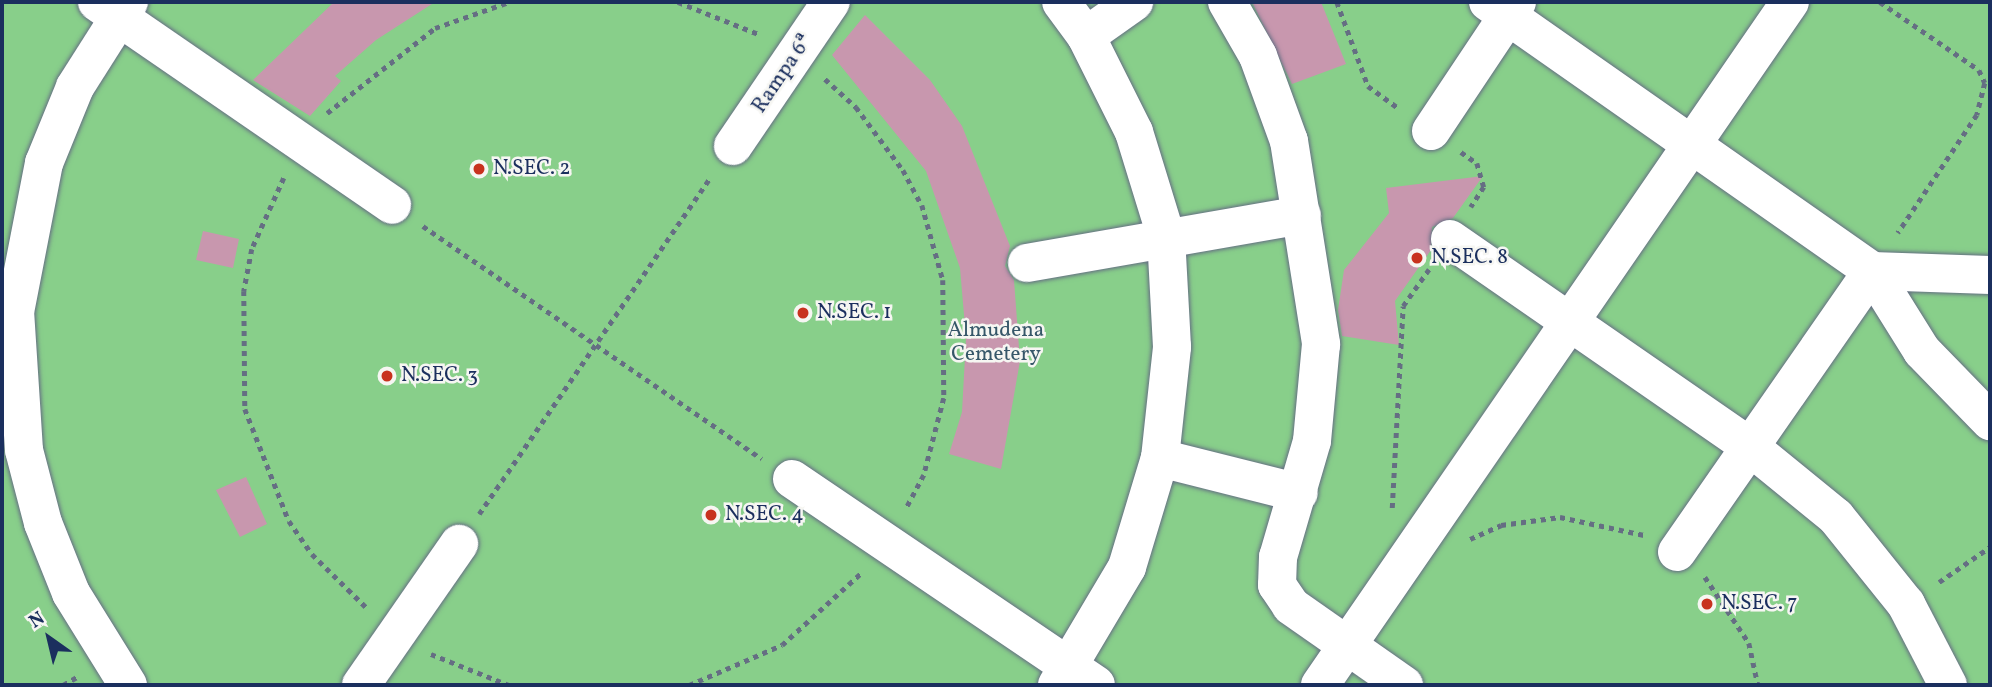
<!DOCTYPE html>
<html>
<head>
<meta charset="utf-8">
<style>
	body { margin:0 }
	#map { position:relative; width:1992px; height:687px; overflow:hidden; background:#eee4c8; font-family:Vollkorn,serif }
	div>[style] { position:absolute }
	.green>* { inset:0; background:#88cf8a }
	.building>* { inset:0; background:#c897ae }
	.path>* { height:4.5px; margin-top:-2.25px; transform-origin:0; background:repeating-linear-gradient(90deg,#656e83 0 5px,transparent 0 10px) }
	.roads { filter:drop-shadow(0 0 2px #656e83) drop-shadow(0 0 2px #656e83) }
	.minor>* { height:38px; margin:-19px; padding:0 19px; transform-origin:19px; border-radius:19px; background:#fff }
	.dots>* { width:19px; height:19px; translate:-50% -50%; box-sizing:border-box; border:4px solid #f6f6f2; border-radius:50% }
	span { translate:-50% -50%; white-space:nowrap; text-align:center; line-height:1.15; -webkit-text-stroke:5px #f6f6f2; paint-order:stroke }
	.street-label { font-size:21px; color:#1b2f5e }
	.poi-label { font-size:21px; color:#1b2f5e }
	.left { translate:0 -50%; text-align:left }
	.park-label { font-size:21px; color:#365769 }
	.frame { position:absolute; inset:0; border:4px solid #1b2f5e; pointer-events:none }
	.north { position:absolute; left:14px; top:603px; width:70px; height:70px; -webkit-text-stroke:5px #f6f6f2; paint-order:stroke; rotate:326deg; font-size:19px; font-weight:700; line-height:28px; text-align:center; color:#1b2f5e }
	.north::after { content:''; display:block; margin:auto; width:24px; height:32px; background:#1b2f5e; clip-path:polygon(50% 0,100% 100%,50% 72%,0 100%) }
</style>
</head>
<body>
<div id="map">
	<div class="green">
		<i style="clip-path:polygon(2px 2px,1990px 2px,1990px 685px,2px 685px)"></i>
	</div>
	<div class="building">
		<i style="clip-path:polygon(334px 2px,435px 2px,376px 40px,335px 76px,341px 81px,310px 116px,253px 80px)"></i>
		<i style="clip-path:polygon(1252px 2px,1321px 2px,1346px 64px,1292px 84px)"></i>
		<i style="clip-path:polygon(865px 15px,930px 80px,962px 126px,1010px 246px,1005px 266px,1014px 280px,1020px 361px,1001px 469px,949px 454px,962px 412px,966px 338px,960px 268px,926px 171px,832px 55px)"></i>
		<i style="clip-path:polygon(1483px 176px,1453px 218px,1432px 227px,1431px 250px,1395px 301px,1399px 345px,1342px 336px,1338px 310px,1344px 270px,1389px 213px,1386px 188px)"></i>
		<i style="clip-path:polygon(203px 231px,239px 239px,233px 268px,196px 260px)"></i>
		<i style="clip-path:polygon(246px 477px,267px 524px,240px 537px,216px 490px)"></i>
	</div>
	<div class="path">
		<i style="left:678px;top:2px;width:89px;rotate:21.7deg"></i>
		<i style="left:1337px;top:2px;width:90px;rotate:69.7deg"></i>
		<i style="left:1368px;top:86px;width:39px;rotate:36deg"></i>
		<i style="left:1880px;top:2px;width:120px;rotate:34.5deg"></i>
		<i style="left:1979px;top:70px;width:14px;rotate:65deg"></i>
		<i style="left:1985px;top:83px;width:33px;rotate:104deg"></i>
		<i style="left:1977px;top:115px;width:142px;rotate:123.8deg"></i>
		<i style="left:825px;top:79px;width:42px;rotate:42.1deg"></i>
		<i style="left:856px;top:107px;width:79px;rotate:53.3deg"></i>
		<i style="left:903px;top:170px;width:40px;rotate:62deg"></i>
		<i style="left:922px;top:205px;width:78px;rotate:74.4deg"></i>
		<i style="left:943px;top:280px;width:118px;rotate:89.5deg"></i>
		<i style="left:944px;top:398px;width:80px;rotate:104.6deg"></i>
		<i style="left:924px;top:475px;width:38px;rotate:118deg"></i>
		<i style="left:327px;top:113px;width:137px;rotate:-38.2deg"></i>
		<i style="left:435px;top:28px;width:78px;rotate:-19.4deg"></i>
		<i style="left:1461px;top:152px;width:19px;rotate:35deg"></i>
		<i style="left:1477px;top:163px;width:25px;rotate:74deg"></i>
		<i style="left:1484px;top:187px;width:24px;rotate:123deg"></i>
		<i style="left:284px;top:178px;width:78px;rotate:114.3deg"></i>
		<i style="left:252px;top:249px;width:43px;rotate:100.8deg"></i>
		<i style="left:244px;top:291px;width:118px;rotate:89.5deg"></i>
		<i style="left:245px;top:409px;width:120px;rotate:68.6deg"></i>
		<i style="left:289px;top:521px;width:40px;rotate:55.1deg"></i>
		<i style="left:312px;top:554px;width:77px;rotate:44.5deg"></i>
		<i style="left:423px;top:226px;width:411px;rotate:34.5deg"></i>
		<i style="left:1392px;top:508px;width:202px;rotate:-86.9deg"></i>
		<i style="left:1403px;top:306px;width:45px;rotate:-54.9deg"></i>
		<i style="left:479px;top:514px;width:408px;rotate:-55.5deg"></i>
		<i style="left:1470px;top:539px;width:34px;rotate:-24deg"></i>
		<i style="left:1501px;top:525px;width:60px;rotate:-7.7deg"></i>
		<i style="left:1560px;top:517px;width:86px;rotate:12.1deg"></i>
		<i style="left:1705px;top:577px;width:79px;rotate:56.3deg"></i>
		<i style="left:1749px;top:643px;width:43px;rotate:77.9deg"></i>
		<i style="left:1939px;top:582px;width:62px;rotate:-34.5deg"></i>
		<i style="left:431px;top:654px;width:84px;rotate:21.7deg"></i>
		<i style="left:63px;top:685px;width:16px;rotate:-30deg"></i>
		<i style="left:689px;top:685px;width:101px;rotate:-23.3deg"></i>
		<i style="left:782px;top:645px;width:107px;rotate:-42.3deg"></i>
	</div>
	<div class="roads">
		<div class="minor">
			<i style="left:97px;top:2px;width:358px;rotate:34.5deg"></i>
			<i style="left:1227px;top:2px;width:62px;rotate:60.1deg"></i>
			<i style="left:1258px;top:56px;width:90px;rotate:70deg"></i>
			<i style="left:1289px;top:141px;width:206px;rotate:81deg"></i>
			<i style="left:1321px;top:344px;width:97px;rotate:95.3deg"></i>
			<i style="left:1312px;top:441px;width:121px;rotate:106.3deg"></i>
			<i style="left:1278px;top:557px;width:28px;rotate:92deg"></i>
			<i style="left:1277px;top:585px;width:25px;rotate:56deg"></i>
			<i style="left:1291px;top:606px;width:138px;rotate:35deg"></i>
			<i style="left:1488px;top:2px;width:469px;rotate:35deg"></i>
			<i style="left:1872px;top:271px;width:94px;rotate:58deg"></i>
			<i style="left:1922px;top:351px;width:98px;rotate:45.8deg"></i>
			<i style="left:1086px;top:36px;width:59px;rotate:-35.3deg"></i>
			<i style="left:1431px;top:131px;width:155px;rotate:-56.3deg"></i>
			<i style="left:733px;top:146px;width:174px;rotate:-55.8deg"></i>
			<i style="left:1450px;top:239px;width:364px;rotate:34.7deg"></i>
			<i style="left:1749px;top:446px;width:112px;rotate:39.2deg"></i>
			<i style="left:1836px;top:517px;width:112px;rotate:51.2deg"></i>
			<i style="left:1906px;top:604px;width:91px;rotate:62.6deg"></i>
			<i style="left:1027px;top:263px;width:279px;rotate:-9.9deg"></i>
			<i style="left:1872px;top:271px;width:118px;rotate:1.9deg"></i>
			<i style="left:1160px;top:458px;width:143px;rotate:14.1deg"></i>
			<i style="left:792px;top:479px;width:367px;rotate:34.1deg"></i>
			<i style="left:1677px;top:552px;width:342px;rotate:-55.2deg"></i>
			<i style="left:128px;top:685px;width:108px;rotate:-121.8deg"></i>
			<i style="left:71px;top:593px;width:75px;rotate:-111.8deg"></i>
			<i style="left:43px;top:523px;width:75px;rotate:-104.6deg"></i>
			<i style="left:24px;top:450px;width:138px;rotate:-93.7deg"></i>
			<i style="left:15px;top:312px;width:152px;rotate:-79deg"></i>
			<i style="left:44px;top:163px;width:82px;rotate:-67.8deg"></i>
			<i style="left:75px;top:87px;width:101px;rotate:-57.6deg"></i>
			<i style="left:361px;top:685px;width:172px;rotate:-55.2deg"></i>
			<i style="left:1057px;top:685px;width:137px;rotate:-59.3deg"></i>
			<i style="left:1127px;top:567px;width:114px;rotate:-73.2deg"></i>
			<i style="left:1160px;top:458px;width:112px;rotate:-83.8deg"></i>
			<i style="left:1172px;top:347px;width:111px;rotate:-93.1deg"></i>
			<i style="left:1166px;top:236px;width:109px;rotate:-107.1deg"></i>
			<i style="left:1134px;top:132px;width:107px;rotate:-116.6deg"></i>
			<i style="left:1086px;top:36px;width:42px;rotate:-126.3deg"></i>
			<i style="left:1320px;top:685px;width:829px;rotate:-55.47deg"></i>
		</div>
	</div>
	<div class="dots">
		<i style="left:479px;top:169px;background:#c8321e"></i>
		<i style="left:1417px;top:258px;background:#c8321e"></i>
		<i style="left:803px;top:313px;background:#c8321e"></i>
		<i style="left:387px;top:376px;background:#c8321e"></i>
		<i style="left:711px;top:515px;background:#c8321e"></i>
		<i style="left:1707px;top:604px;background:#c8321e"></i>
	</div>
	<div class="street-label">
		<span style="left:783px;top:74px;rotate:-56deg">Rampa 6ª</span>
	</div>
	<div class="poi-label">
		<span class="left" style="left:493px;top:169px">N.SEC. 2</span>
		<span class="left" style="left:1431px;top:258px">N.SEC. 8</span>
		<span class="left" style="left:817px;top:313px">N.SEC. 1</span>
		<span class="left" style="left:401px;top:376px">N.SEC. 3</span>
		<span class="left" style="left:725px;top:515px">N.SEC. 4</span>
		<span class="left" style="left:1721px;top:604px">N.SEC. 7</span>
	</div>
	<div class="park-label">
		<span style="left:996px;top:343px">Almudena<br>Cemetery</span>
	</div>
	<div class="frame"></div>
	<div class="north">N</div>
</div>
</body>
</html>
